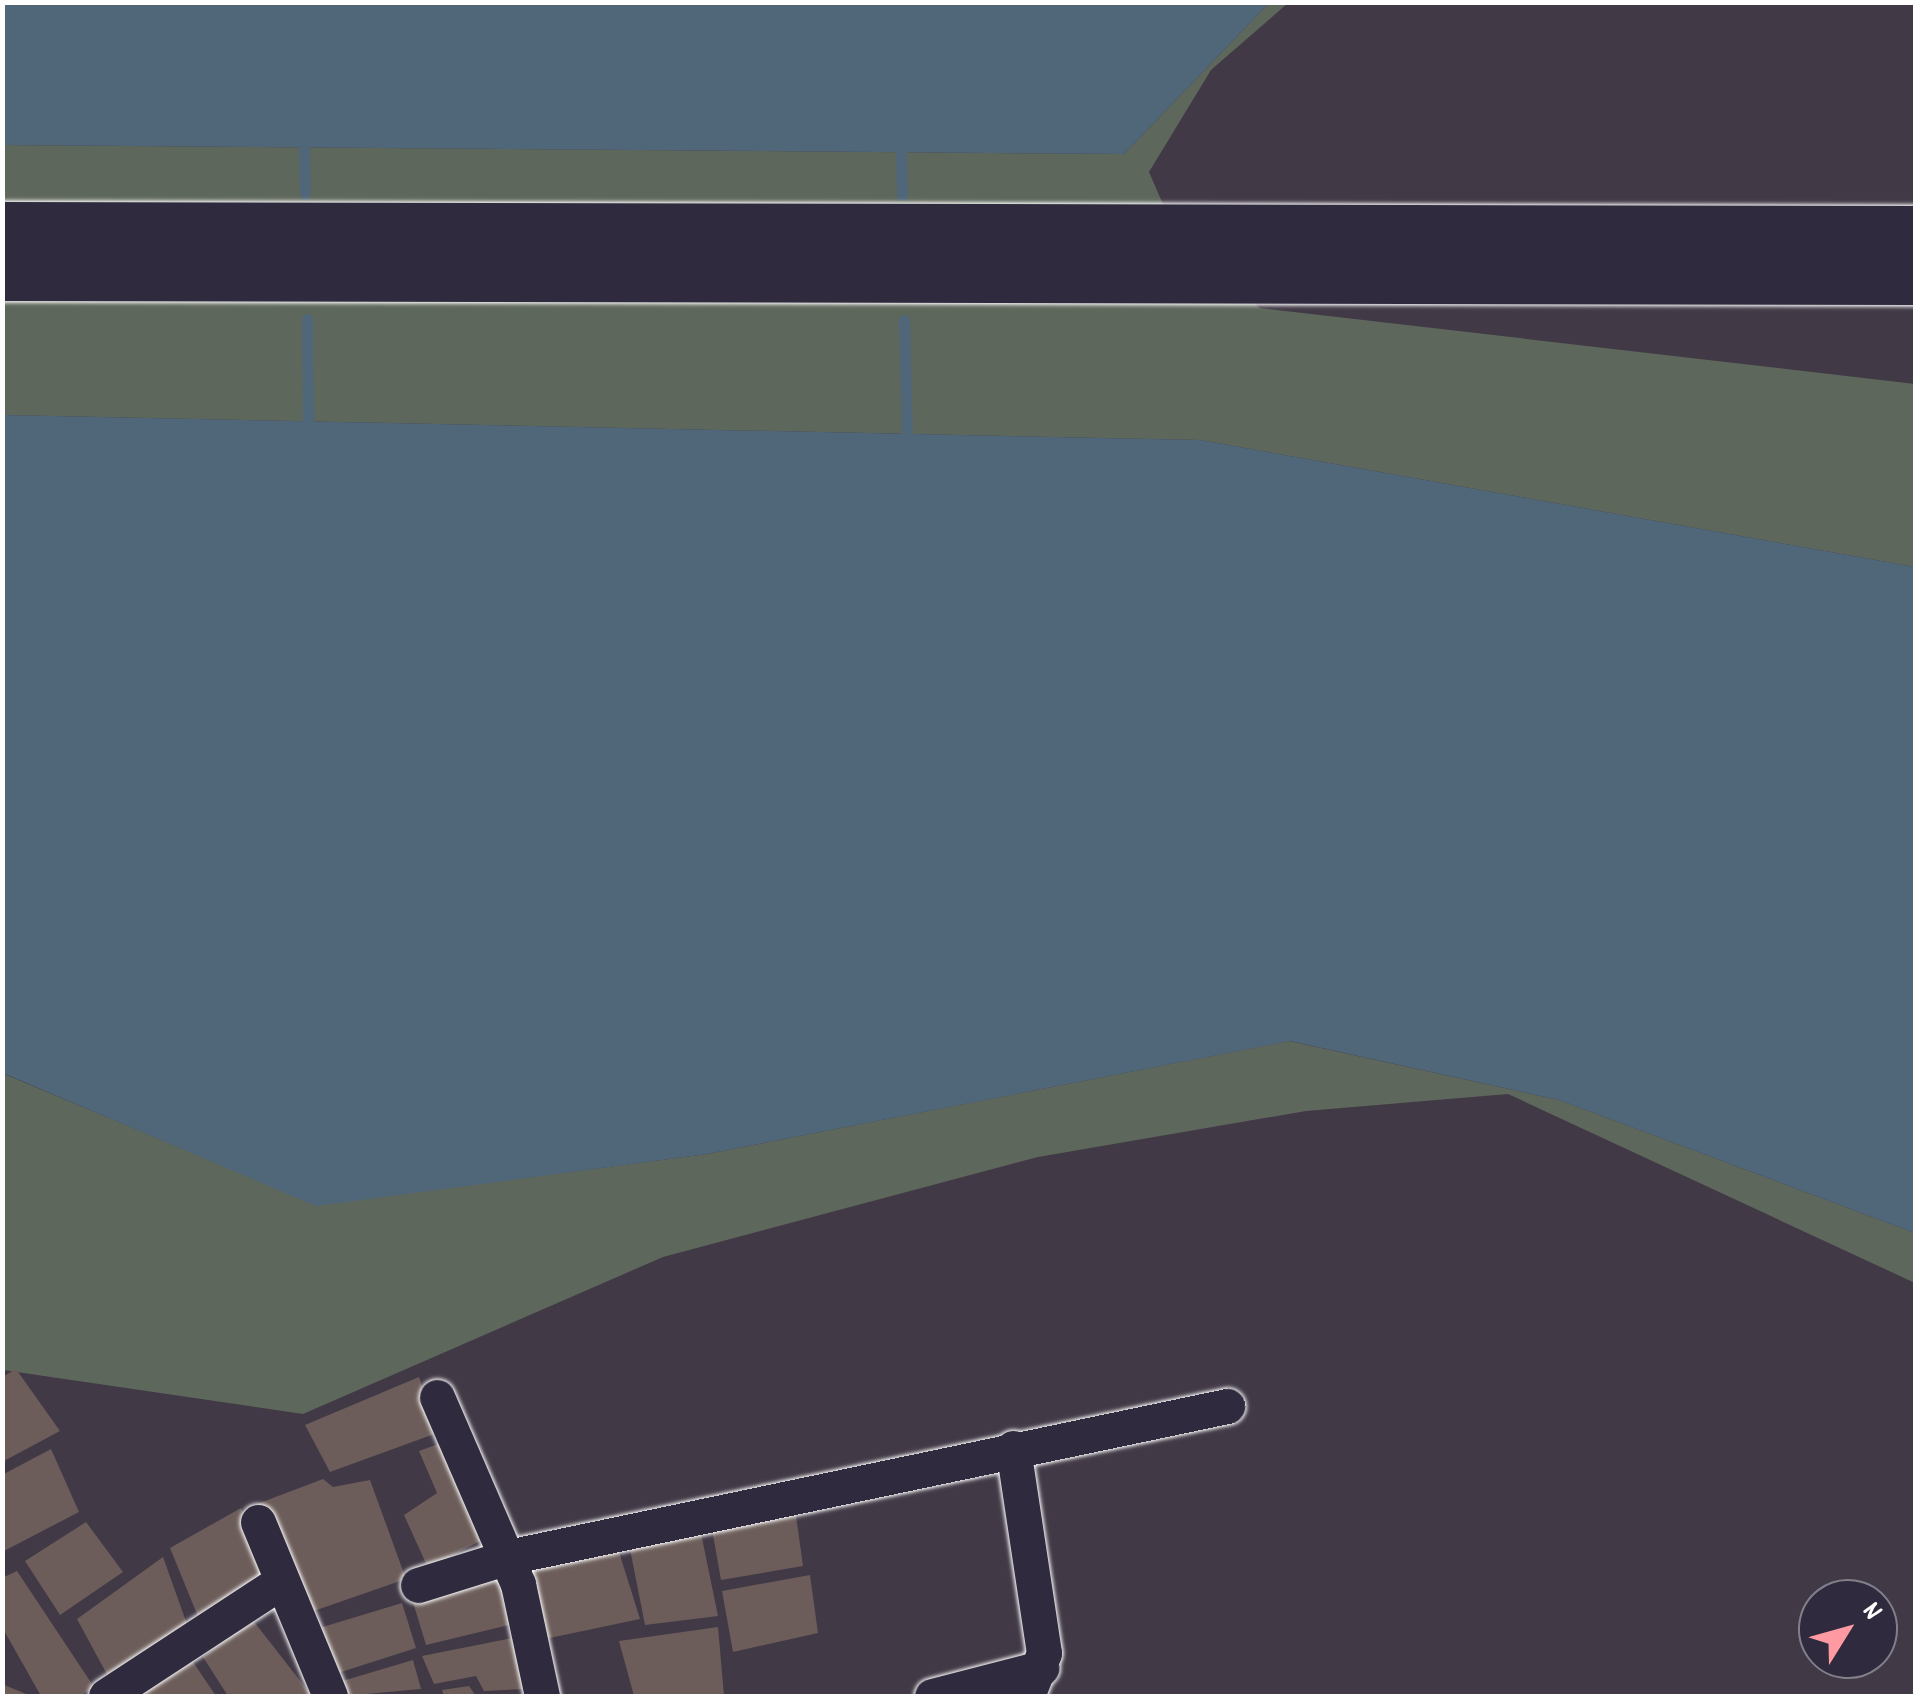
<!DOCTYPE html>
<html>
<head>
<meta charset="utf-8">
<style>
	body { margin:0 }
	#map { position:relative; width:1918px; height:1699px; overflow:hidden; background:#413946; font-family:Dekko,sans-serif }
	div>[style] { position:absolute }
	.green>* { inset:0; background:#5e675b }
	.water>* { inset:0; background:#50677a }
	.stream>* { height:11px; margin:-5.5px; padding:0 5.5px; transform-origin:5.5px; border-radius:5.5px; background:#50677a }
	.building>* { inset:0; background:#6c5d5a }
	.roads { filter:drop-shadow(0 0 2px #fff) drop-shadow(0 0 2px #fff) }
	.minor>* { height:35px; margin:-17.5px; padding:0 17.5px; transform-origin:17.5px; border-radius:17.5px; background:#2f2a3d }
	.secondary>* { height:50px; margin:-25px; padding:0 25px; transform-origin:25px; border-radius:25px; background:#2f2a3d }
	span { translate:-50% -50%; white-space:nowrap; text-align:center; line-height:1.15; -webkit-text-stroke:10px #2f2a3d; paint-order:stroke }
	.frame { position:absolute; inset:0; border:5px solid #fff; pointer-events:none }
	.north { position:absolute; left:1798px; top:1579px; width:100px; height:100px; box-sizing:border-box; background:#2f2a3d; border:2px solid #827f8b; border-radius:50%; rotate:53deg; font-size:28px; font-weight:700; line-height:40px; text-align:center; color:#fff }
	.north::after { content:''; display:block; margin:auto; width:35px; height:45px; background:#ff9aa2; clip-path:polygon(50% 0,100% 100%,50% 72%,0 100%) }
</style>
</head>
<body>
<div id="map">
	<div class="green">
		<i style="clip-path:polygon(1269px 3px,1288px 3px,1211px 70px,1149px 172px,1178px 239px,1260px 308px,1915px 384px,1915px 567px,1200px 440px,3px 415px,3px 145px,1124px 154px)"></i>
		<i style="clip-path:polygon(1289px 1041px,1559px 1100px,1915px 1233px,1915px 1283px,1508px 1094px,1306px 1111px,1038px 1157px,663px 1257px,303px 1414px,3px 1370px,2px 1073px,316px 1205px,707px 1154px)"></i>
	</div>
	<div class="water">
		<i style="clip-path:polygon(3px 2px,1269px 2px,1269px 3px,1124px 154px,3px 145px)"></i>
		<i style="clip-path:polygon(3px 415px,1200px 440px,1915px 567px,1915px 1233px,1559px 1100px,1290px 1041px,707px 1154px,316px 1206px,3px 1073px)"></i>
	</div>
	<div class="stream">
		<i style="left:304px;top:148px;width:46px;rotate:88.8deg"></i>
		<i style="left:901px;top:153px;width:42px;rotate:88.6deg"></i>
		<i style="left:307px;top:319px;width:103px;rotate:89.4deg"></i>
		<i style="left:904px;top:320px;width:113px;rotate:88.5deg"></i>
	</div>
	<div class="building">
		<i style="clip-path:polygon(16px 1369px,60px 1431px,2px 1462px,2px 1377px)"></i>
		<i style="clip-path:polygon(419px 1377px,437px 1433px,330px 1472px,305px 1425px)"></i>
		<i style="clip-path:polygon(441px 1443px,484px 1539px,428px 1568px,404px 1515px,437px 1493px,419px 1451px)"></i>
		<i style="clip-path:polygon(51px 1449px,79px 1512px,2px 1552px,2px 1475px)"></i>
		<i style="clip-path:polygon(323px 1479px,333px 1487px,370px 1480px,406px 1579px,308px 1613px,257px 1504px)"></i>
		<i style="clip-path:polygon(794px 1501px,803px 1566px,721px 1580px,712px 1529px)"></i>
		<i style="clip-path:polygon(241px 1508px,270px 1577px,199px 1619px,170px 1548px)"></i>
		<i style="clip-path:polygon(86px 1522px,123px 1572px,60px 1615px,25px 1561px)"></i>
		<i style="clip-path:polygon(701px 1533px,718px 1616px,645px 1625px,630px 1549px)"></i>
		<i style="clip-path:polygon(619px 1552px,640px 1619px,540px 1640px,527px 1570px)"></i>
		<i style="clip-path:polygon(163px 1557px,188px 1627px,110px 1680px,77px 1619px)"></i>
		<i style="clip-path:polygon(17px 1571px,94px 1687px,80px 1696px,41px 1696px,2px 1627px,2px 1578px)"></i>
		<i style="clip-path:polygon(503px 1573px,517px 1623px,426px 1645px,412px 1599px)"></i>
		<i style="clip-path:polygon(810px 1575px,818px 1633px,733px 1652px,722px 1591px)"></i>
		<i style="clip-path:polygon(402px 1603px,416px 1648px,335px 1674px,316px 1629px)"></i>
		<i style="clip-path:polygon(251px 1618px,312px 1696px,228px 1696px,203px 1657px)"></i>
		<i style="clip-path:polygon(718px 1627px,724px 1696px,634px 1696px,619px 1641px)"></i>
		<i style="clip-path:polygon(517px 1637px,526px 1689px,484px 1691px,476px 1676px,434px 1684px,422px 1656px)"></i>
		<i style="clip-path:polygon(189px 1656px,216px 1696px,139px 1696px,136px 1692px)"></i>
		<i style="clip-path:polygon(413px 1660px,421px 1689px,344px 1696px,339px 1682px)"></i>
		<i style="clip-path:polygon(2px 1684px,31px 1696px,2px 1696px)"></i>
		<i style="clip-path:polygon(469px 1686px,476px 1696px,444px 1696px,442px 1690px)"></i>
	</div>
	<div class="roads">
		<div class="minor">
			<i style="left:437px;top:1397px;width:204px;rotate:66.6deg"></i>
			<i style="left:518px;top:1584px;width:115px;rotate:77.9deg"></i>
			<i style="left:1013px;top:1448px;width:207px;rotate:81.4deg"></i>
			<i style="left:1044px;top:1653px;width:46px;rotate:111.6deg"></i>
			<i style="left:258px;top:1522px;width:188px;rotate:67.5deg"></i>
			<i style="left:418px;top:1585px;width:94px;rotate:-17.3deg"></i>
			<i style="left:508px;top:1557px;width:735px;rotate:-11.86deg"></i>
			<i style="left:106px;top:1696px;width:210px;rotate:-33.2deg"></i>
			<i style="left:932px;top:1696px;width:113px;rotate:-14.4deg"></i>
		</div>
		<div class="secondary">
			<i style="left:2px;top:227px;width:1914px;rotate:0.12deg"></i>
			<i style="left:2px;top:276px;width:1914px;rotate:0.12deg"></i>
		</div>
	</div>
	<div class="frame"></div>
	<div class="north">N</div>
</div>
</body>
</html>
